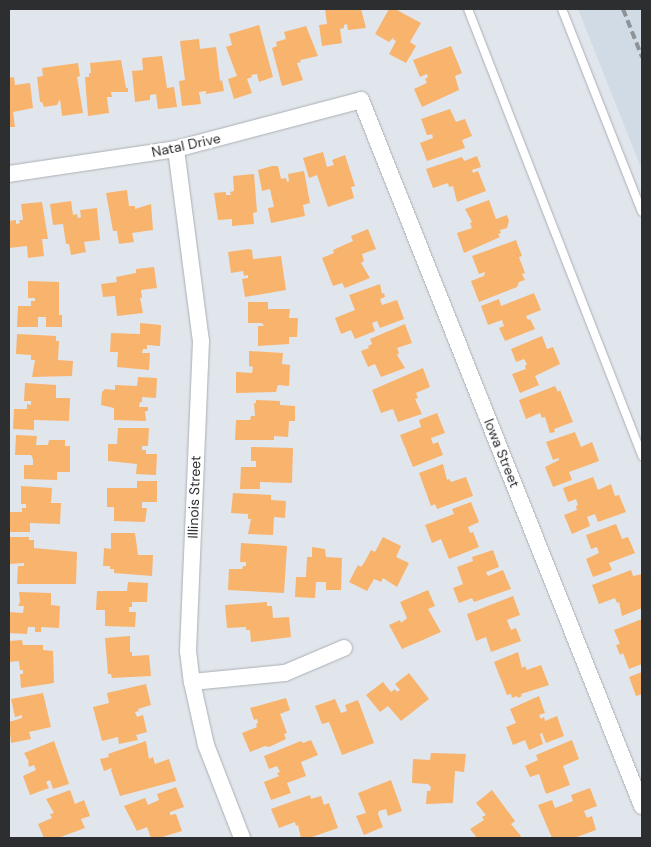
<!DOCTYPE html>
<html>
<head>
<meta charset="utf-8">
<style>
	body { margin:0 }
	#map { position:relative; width:651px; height:847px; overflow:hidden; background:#e1e6ec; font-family:"DM Sans",sans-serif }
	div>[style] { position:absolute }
	.built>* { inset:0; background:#d0dbe6 }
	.building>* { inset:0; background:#f8b36d }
	.roads { filter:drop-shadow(0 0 1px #aaafb4) drop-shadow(0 0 1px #aaafb4) }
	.service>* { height:8px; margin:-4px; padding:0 4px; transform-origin:4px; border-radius:4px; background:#fff }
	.minor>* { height:16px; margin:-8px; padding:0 8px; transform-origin:8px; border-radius:8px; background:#fff }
	.rail>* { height:4px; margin-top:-2px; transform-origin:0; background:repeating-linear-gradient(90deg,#8f9297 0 8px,transparent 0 12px) }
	span { translate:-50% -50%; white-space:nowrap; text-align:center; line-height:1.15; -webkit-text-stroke:4px #fff; paint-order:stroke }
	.street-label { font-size:14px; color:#2d2e30 }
	.frame { position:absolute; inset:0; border:10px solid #2d2e30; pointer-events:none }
</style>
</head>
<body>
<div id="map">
	<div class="built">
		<i style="clip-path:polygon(578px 9px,642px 9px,642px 170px)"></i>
	</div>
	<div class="building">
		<i style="clip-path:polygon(325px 9px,361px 9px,366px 28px,348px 30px,347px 24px,344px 25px,344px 28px,340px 29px,342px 43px,322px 46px,319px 25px,327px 24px)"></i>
		<i style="clip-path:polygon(389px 9px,395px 9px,421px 23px,410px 42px,416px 46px,406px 63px,389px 54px,396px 41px,393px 39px,394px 37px,389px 42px,375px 34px)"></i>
		<i style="clip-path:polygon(259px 25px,273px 77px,259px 82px,257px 74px,251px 75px,252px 77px,247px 79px,252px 93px,234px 99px,228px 79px,237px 76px,226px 47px,232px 45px,229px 34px)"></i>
		<i style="clip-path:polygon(306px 26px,318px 56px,300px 60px,301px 62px,297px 63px,303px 80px,282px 86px,272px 48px,277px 46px,276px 42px,286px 39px,284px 32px)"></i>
		<i style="clip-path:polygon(199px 39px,200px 49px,216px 47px,220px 81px,222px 80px,224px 91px,206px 94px,206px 91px,199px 92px,201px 104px,182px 106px,179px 81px,185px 80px,180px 41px)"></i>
		<i style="clip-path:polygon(451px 46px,462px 73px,455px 76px,459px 90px,422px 107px,414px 89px,427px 83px,425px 79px,428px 77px,427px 74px,420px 77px,413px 60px)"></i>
		<i style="clip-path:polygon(162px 56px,167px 88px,174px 87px,177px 107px,158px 109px,156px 94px,150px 95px,150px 100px,135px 102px,132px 71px,143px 70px,142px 58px)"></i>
		<i style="clip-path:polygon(121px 60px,126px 88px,128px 88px,128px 92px,111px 92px,112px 97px,107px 97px,109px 113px,88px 116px,85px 77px,89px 77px,89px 73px,91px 73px,90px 63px)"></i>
		<i style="clip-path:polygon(78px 63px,80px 76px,77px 77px,83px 113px,62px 116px,60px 99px,57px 105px,44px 107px,42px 102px,40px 102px,37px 77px,43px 76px,42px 68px)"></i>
		<i style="clip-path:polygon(14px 77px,15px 85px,30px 83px,33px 108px,13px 112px,15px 127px,9px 127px,9px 78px)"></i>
		<i style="clip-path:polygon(450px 109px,456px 122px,465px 119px,472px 136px,462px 140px,465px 148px,427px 161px,420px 143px,433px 138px,432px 135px,434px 134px,427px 135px,421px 119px)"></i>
		<i style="clip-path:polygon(323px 152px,327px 167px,334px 165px,332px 160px,345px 155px,355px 186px,351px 187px,354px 198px,328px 207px,317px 175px,309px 178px,303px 158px)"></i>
		<i style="clip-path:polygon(477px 156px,481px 167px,472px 170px,473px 173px,478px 171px,486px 191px,457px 202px,453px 186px,449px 187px,448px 183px,433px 188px,426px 169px,462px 157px,464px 161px)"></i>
		<i style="clip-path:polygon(272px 166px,278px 166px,281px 179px,286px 178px,287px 182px,289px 181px,288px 174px,304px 171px,310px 203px,303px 205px,305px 216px,271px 223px,268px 208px,274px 207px,270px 189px,262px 191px,258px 170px)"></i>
		<i style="clip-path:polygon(254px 174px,257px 212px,253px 213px,254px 224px,232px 226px,232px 219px,218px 220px,214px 193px,226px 192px,226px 195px,231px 195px,230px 192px,234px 191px,233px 176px)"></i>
		<i style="clip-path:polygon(127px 190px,129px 206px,135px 206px,135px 209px,151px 204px,153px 230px,132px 233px,134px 242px,119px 244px,117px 231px,113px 231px,106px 193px)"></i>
		<i style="clip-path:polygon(489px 200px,496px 219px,507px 215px,509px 221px,507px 228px,500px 230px,501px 233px,498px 234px,500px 237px,464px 253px,457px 233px,472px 228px,470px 223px,472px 222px,465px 209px)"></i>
		<i style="clip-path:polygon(71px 201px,73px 215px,77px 214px,78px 218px,81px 217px,80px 210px,97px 208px,100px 240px,84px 242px,86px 252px,71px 255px,69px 244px,66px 244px,63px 224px,53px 225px,50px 204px)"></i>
		<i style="clip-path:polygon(42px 202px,48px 239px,42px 239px,44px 256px,28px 258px,27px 246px,9px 248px,9px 221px,16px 220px,16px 224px,20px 223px,19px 220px,23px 220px,21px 204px)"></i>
		<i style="clip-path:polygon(368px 229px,376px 249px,362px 254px,364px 261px,361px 263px,370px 278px,345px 288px,342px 283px,333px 286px,322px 258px,334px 253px,333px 250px,353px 241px,351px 236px)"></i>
		<i style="clip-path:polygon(516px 240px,522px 256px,519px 257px,525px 273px,522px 274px,525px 280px,519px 282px,517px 287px,479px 302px,471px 281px,484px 276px,485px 272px,479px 274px,472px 256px)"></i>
		<i style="clip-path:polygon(249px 249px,252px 250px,253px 259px,281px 256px,286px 290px,245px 297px,242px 279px,248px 278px,248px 275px,244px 276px,243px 271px,231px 273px,228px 252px)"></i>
		<i style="clip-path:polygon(154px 267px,157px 288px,141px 290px,142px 298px,140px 298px,143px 313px,117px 316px,115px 296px,103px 297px,101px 284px,117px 282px,116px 277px,136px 273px,136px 269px)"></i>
		<i style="clip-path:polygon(28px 281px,59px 282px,59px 315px,62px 315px,62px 327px,46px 327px,46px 317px,38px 317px,38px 327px,17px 327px,18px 306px,31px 306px,31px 301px,35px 301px,35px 298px,28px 298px)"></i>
		<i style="clip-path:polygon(380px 284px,382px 294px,384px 293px,385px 297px,380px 299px,382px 305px,397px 300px,404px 319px,380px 328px,377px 321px,372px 323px,375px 331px,355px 339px,351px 330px,341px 334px,335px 318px,355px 310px,349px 295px)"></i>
		<i style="clip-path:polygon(534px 293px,541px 310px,526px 316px,528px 320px,530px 319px,535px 329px,505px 341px,499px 328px,504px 326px,502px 320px,488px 325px,481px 306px,499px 299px,501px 306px)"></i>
		<i style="clip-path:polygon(248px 302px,268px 302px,268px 309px,290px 309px,289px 318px,298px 318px,297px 337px,289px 337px,289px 344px,258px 346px,258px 326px,264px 326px,262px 323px,248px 323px)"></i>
		<i style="clip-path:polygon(140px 323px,161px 325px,160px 346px,147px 345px,147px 349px,143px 349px,142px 353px,150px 353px,149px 370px,117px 367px,118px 352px,110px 352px,111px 333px,140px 334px)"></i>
		<i style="clip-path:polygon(405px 324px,412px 343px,397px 348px,399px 353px,397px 355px,405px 368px,381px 377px,375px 364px,368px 367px,361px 351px,369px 348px,368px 346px,372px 344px,370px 339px)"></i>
		<i style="clip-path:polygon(17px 334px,56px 336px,56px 341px,59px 341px,58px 360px,73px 361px,72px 376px,32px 377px,35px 360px,31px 360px,31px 355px,16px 354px)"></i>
		<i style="clip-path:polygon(542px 336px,547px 349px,553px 347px,560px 364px,535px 376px,539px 385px,520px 393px,512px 374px,526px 369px,525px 366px,527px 364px,524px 359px,516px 362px,511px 349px)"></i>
		<i style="clip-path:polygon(249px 351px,283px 353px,282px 364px,290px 365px,289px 386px,278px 385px,276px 392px,236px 393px,236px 372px,252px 373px,253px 367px,249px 366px)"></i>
		<i style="clip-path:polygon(423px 368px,430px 387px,416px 393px,418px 398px,415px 399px,422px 414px,398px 422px,393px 409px,381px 413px,372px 390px)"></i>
		<i style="clip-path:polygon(138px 377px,157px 378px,156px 398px,142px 397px,142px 402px,140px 402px,139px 407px,148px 407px,148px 411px,145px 411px,146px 421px,114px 420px,114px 408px,101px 405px,102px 392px,105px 389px,115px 390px,115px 385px,137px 386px)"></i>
		<i style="clip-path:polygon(25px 383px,56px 385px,56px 398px,70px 398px,69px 421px,34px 420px,34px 430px,13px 429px,14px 409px,27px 409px,27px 404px,31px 405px,31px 401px,24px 401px)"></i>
		<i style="clip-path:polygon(555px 386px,558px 392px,560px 390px,573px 422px,554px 429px,555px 432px,550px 433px,545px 417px,542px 418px,540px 413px,526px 419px,519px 400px)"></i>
		<i style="clip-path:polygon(256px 400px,280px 401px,280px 405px,295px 406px,295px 421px,289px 421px,288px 437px,274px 436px,274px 440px,235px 440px,236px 420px,250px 420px,251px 416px,255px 416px,254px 403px,256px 403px)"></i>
		<i style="clip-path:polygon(437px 413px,445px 433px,431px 438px,433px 444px,438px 442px,443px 455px,413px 467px,400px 435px,421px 427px,419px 420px)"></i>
		<i style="clip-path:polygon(118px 428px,149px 428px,148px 446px,142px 446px,142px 450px,146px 450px,146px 454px,157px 454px,156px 475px,136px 474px,137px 464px,108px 461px,108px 444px,117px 444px)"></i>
		<i style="clip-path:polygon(575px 432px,581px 447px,592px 442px,599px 461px,569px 472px,572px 480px,553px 487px,545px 467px,559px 460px,559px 458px,553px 460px,546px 442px)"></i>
		<i style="clip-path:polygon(16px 435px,37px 436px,36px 445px,48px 445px,49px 440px,65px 440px,65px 446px,70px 446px,70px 472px,57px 472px,57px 480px,24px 479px,24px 465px,33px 465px,33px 459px,31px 455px,15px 455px)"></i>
		<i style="clip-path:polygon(251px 447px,293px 448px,292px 483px,260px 482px,260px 489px,240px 489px,241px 467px,256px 467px,256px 461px,251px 461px)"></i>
		<i style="clip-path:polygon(443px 464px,447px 480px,449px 479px,451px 482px,466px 477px,473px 496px,437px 509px,435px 504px,431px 506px,419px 473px)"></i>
		<i style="clip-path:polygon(593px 477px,598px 490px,611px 484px,615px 496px,619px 495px,626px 512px,598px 522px,595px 514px,587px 517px,590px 526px,572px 534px,564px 515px,577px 510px,576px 506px,578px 505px,576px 499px,568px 502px,563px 488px)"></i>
		<i style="clip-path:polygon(137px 481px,157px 481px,157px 502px,142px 502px,142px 508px,147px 508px,145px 522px,114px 521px,114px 507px,107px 507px,107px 488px,137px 488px)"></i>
		<i style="clip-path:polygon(21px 486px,52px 488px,51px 503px,61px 503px,60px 524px,30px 523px,30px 532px,9px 532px,10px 512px,22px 512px,22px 508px,26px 508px,26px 504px,21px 504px)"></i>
		<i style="clip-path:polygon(233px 493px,271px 495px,271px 500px,286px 501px,285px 518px,274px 517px,273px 535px,248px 534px,251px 519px,248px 519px,248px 514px,231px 513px)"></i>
		<i style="clip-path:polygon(471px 502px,479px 522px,468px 527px,470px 533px,473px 532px,479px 547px,449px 559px,441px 539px,432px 543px,425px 525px,454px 514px,452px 509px)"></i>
		<i style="clip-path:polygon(616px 524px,622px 539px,628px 537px,635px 553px,609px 563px,612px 570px,593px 577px,586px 559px,599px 553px,597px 547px,591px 549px,586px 535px)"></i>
		<i style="clip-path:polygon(111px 533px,135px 533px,138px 555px,153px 555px,152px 576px,114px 573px,114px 569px,110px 569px,110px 566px,103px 566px,104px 548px,111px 549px)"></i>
		<i style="clip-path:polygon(9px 537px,29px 537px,29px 540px,34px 540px,34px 548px,77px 552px,76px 584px,17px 584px,18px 566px,24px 566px,24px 563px,9px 564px)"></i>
		<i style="clip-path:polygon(383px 537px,401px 546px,396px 557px,409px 563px,397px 587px,383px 578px,381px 582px,374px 579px,367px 591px,349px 582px,358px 565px,361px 567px,364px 563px,371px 550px,375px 552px)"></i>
		<i style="clip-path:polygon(241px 543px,287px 546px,284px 593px,228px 590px,229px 569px,242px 569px,243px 566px,246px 566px,246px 562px,240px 562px)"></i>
		<i style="clip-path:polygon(312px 547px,325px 549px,326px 557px,342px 558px,341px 590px,326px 590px,326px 582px,316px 582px,315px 598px,295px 597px,296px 577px,306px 577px,307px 557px,312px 557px)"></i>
		<i style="clip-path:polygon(493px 550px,499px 567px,486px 572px,488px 576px,503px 570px,511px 589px,474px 602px,472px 598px,459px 603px,453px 588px,463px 584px,457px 567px,473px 561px,472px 557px)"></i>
		<i style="clip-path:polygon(631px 570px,633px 576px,642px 574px,642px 608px,622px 616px,619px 602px,617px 603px,615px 598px,599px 604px,592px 585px)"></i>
		<i style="clip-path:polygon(128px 582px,148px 583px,147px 602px,132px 602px,132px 607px,129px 607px,129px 612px,136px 612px,135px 627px,105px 626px,105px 610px,96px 610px,97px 591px,127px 591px)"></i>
		<i style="clip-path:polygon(428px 590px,435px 606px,428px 609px,441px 632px,402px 649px,389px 625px,400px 620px,401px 623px,407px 618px,400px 602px)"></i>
		<i style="clip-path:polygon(19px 592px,51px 593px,51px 605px,60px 606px,59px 628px,41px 627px,41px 632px,35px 632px,35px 627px,28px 627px,27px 634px,9px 633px,9px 612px,23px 613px,24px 606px,18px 606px,20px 602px)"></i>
		<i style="clip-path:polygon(513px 596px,520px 615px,507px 620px,511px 630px,516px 628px,521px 641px,491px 652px,486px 637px,476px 641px,467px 614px)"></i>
		<i style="clip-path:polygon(267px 602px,267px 606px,272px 606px,273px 618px,289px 617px,291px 637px,251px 642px,250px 630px,246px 630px,246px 627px,227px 628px,225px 605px)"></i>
		<i style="clip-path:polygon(642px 619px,642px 664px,629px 669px,623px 653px,620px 655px,616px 645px,620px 644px,614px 630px)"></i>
		<i style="clip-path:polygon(130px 636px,130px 652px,132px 652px,132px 656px,149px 655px,151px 676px,112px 678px,111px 674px,108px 674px,105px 638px)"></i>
		<i style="clip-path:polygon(22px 640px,23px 645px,43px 645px,43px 650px,53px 651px,54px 683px,21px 688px,20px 674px,23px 674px,23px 670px,20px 670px,19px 661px,9px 662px,9px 641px)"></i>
		<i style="clip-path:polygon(518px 652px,522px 668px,525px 666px,527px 670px,541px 665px,549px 685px,521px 694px,522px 696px,518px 698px,517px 696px,512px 698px,511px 694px,507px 695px,494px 662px)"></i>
		<i style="clip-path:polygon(642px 672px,642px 694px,636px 696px,629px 677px)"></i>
		<i style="clip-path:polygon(409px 673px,429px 699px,401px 721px,388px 706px,380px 712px,366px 695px,383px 682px,391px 692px,395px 689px,397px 692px,400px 690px,395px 684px)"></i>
		<i style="clip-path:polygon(146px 684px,151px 705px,138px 709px,139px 711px,135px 712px,137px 717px,143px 715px,147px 732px,136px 735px,138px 740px,119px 744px,118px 737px,102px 741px,93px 707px,109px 703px,107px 693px)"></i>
		<i style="clip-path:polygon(43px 693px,51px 727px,29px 732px,31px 739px,11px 743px,9px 722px,22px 718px,22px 715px,15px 717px,11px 699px)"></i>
		<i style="clip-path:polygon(539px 696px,545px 713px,539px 715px,541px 719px,544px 717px,545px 721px,557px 716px,564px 736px,546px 743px,542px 733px,540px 734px,543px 744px,529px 750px,525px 740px,513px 745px,506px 727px,516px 723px,510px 709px)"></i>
		<i style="clip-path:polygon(286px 698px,290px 710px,280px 714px,287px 733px,284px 734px,286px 739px,269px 747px,265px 746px,250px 752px,242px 733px,257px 727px,256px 724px,258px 723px,257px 719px,254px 720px,250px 708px)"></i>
		<i style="clip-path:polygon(335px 699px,341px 713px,347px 711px,345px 705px,358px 700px,374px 743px,342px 755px,329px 722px,322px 724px,315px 706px)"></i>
		<i style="clip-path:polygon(311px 740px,318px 755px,301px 762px,306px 776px,287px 783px,291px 793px,271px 800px,264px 782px,279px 776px,277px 773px,280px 772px,277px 766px,269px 769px,264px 756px,301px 741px,303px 743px)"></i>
		<i style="clip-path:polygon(572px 740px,579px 759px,563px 766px,570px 785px,546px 794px,539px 774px,530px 777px,525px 766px,538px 760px,536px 755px)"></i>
		<i style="clip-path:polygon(54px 741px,69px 784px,53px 789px,50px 780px,46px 782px,49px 788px,30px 795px,23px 776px,36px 770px,34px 765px,29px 767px,28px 762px,29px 762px,24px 753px)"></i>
		<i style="clip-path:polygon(146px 741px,149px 759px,153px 757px,155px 764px,169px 759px,176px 781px,120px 796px,111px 770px,112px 768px,104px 771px,100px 759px,109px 757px,108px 754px)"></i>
		<i style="clip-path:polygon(431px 753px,466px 754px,464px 772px,455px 771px,453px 803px,426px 804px,427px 791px,430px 791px,431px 787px,428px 784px,412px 783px,413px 759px,430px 760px)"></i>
		<i style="clip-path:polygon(391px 780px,402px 811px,388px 816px,386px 809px,379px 811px,378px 814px,383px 827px,364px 835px,356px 816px,366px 813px,358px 793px)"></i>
		<i style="clip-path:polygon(176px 787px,184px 807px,170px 812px,170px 815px,176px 814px,182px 831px,159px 838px,151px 838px,147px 827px,137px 831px,124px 806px,145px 798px,148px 805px,159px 800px,157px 794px)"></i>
		<i style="clip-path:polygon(590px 788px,597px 806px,584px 811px,587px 818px,592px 816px,596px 830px,574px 838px,552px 838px,538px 805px,552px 800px,555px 808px,573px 801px,571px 795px)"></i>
		<i style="clip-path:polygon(70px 790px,75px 804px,84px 800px,90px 816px,81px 819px,85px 828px,58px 838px,44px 838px,38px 824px,52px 818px,50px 814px,54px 813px,46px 799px)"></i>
		<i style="clip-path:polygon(492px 790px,515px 821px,511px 824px,521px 836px,518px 838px,477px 838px,470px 829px,484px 820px,482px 817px,486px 815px,476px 803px)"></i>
		<i style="clip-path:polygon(310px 795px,311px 799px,321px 796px,324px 805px,329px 803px,338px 828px,309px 838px,301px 838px,298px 825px,296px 826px,295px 822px,279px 828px,271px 809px)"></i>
	</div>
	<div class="roads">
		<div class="service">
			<i style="left:468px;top:9px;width:480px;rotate:68.7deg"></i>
			<i style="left:562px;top:9px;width:218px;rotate:68.5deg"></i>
		</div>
		<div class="minor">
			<i style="left:176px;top:149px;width:194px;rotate:82.6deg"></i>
			<i style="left:201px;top:341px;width:310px;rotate:92.4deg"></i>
			<i style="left:188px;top:651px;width:31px;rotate:83deg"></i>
			<i style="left:192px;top:682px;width:65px;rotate:77.5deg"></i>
			<i style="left:206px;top:745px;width:100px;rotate:68.8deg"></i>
			<i style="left:9px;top:174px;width:169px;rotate:-8.5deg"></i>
			<i style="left:176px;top:149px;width:191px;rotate:-14.8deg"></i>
			<i style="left:361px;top:100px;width:760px;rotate:68.3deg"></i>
			<i style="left:192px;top:682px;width:93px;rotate:-5.5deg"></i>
			<i style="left:285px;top:673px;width:64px;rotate:-23deg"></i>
		</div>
	</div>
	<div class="rail">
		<i style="left:623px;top:9px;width:52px;rotate:68.4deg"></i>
	</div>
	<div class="street-label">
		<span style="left:186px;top:145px;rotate:-12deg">Natal Drive</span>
		<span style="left:502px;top:453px;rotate:68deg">Iowa Street</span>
		<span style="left:194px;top:497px;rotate:-88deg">Illinois Street</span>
	</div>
	<div class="frame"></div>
</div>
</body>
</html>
